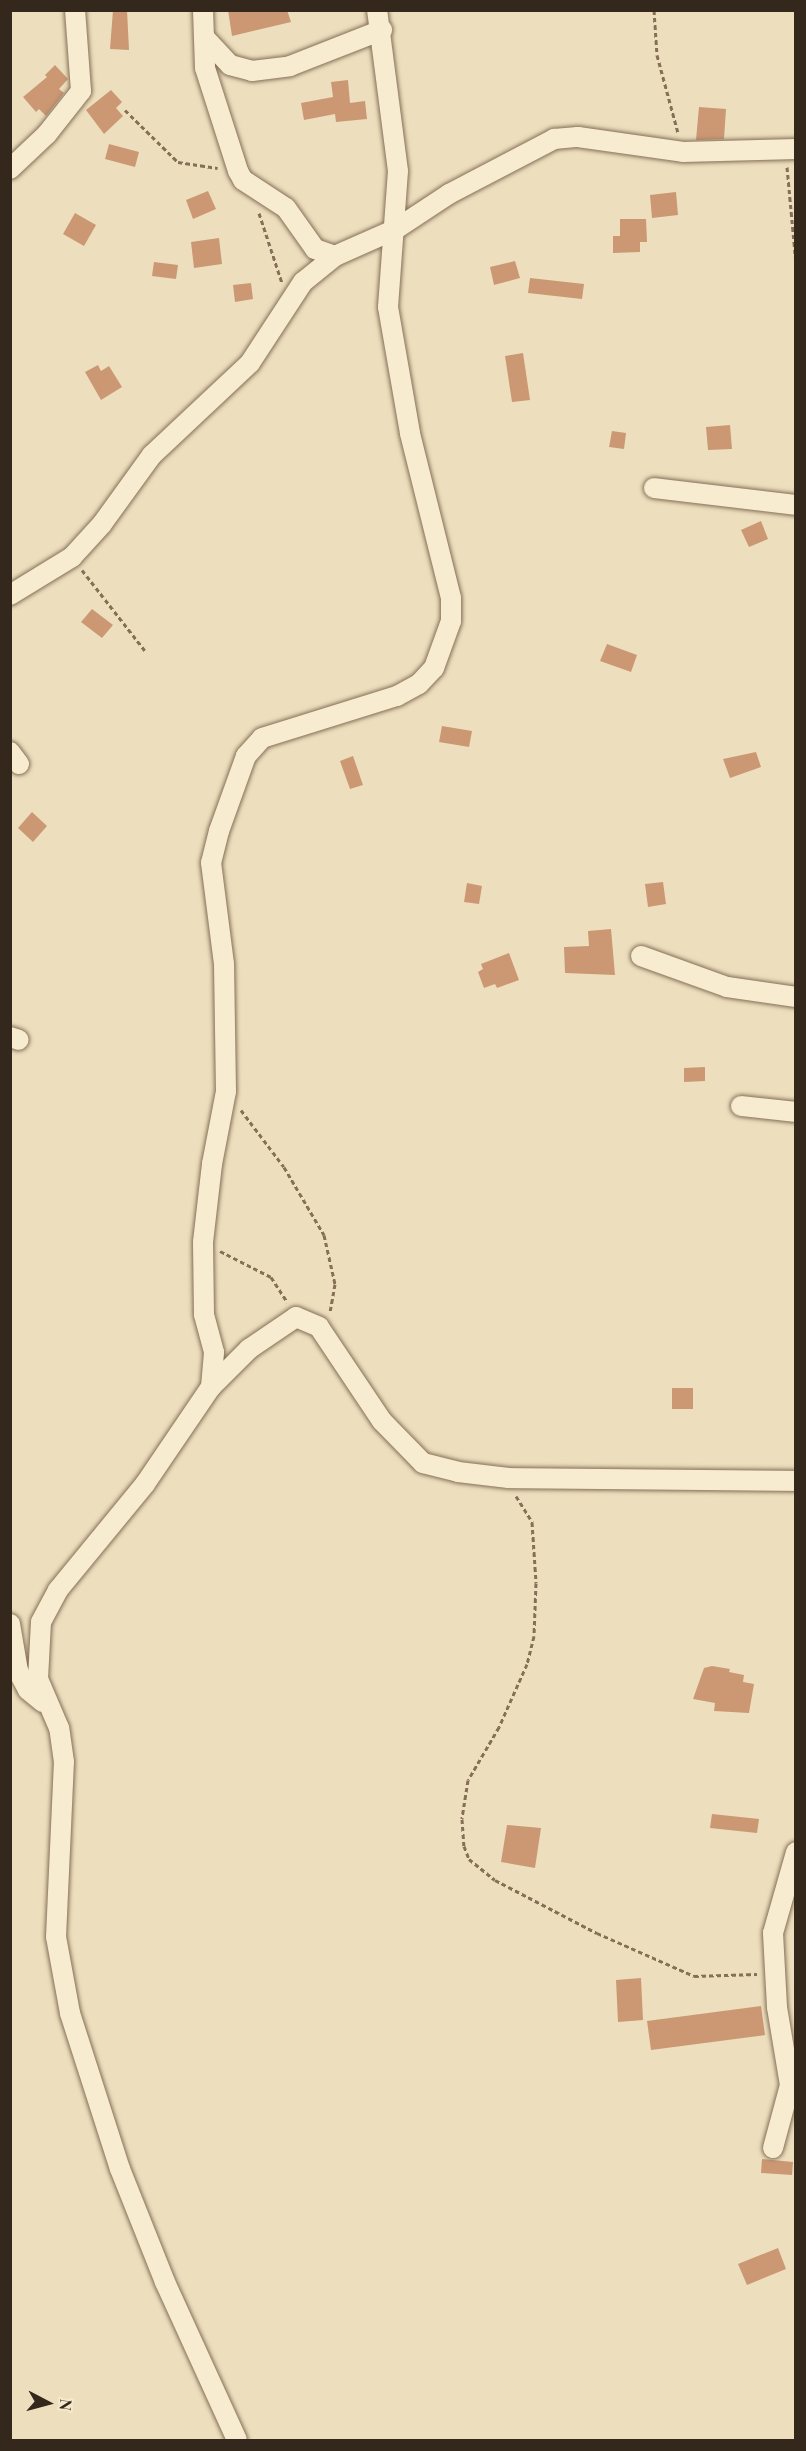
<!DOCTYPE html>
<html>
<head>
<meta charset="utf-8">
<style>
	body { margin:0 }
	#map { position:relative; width:806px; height:2451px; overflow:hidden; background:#eddfbe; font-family:"Playfair Display",serif }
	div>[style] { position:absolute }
	.building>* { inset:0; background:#cb9873 }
	.path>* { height:3px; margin-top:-1.5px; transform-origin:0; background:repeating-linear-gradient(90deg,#856f57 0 4.5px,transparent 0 7.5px) }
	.roads { filter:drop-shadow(0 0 2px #856f57) drop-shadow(0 0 2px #856f57) }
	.minor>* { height:20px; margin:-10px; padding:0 10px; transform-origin:10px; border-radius:10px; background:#f8ecd0 }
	span { translate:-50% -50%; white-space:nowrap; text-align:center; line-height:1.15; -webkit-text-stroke:5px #f5e9cd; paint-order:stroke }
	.frame { position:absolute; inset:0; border:12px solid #34271b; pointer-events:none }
	.north { position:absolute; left:18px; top:2373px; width:60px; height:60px; -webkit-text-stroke:4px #f5e9cd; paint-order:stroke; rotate:96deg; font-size:16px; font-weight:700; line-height:24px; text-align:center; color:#34271b }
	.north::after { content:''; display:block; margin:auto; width:21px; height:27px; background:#34271b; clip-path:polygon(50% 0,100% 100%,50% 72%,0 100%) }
</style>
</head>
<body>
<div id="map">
	<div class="building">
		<i style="clip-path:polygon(113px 10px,127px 10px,129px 50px,110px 49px)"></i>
		<i style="clip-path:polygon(228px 10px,287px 10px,291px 22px,232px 36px)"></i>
		<i style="clip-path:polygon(55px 65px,68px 79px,59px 89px,64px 93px,46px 116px,39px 109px,36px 112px,23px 97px,47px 77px,45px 75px)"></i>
		<i style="clip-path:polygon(348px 80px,350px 103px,365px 101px,367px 119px,336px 122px,335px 114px,304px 120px,301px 103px,333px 97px,331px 82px)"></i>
		<i style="clip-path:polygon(111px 90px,122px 102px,116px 108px,123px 116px,104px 134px,86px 110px)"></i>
		<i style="clip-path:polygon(699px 107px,726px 109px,724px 139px,696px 140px)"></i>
		<i style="clip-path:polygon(109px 144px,139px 152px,135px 167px,105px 159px)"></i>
		<i style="clip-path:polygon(208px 191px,216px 209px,193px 219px,186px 200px)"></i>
		<i style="clip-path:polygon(676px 192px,678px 215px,652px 218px,650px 195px)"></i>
		<i style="clip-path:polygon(75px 213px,96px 225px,84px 246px,63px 234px)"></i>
		<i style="clip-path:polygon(620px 219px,646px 219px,647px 242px,640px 242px,640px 252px,613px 253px,613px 236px,620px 236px)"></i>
		<i style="clip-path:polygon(219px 238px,222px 264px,194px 268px,191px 242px)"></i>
		<i style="clip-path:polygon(515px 261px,520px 278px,494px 285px,490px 267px)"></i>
		<i style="clip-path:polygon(154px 262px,178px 265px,176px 279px,152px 276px)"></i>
		<i style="clip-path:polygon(530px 278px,584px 284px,582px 299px,528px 293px)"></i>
		<i style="clip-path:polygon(251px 283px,253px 299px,235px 302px,233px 285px)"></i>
		<i style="clip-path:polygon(523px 353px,530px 400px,512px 402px,505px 356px)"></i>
		<i style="clip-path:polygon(98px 365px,101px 371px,109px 366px,122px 387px,101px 400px,85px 372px)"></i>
		<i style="clip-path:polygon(730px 425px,732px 449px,708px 450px,706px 427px)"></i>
		<i style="clip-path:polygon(612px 431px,626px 433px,624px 449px,609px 447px)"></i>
		<i style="clip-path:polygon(761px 521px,768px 539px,749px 547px,741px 530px)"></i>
		<i style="clip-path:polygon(92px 609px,113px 625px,102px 638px,81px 622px)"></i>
		<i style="clip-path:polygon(607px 644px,637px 655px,631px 672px,600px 661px)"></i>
		<i style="clip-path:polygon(442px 726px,472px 731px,469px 747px,439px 742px)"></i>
		<i style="clip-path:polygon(756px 752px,761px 767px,730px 778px,723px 759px)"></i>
		<i style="clip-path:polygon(353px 756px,363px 785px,350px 789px,340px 761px)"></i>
		<i style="clip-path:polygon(32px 812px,47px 826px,33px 842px,18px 828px)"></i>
		<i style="clip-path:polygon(663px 882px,666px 904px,648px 907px,645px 884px)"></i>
		<i style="clip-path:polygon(467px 883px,482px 886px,479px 904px,464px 902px)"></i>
		<i style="clip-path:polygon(611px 929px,615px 975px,565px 973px,564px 947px,589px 946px,588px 931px)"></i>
		<i style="clip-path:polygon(509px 953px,519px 980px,497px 988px,495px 984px,484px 988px,478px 972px,483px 969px,481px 964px)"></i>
		<i style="clip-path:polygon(705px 1067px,705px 1081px,684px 1082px,684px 1068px)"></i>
		<i style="clip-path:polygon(672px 1388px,693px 1388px,693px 1409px,672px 1409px)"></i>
		<i style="clip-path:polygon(712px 1666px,730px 1669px,729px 1672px,744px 1675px,743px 1682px,754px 1684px,749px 1713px,714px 1711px,715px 1703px,693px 1699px,704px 1668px)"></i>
		<i style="clip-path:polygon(712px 1814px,759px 1819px,757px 1833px,710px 1828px)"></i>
		<i style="clip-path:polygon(507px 1825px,541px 1828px,535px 1868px,501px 1862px)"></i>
		<i style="clip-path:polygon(641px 1978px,643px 2020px,618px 2022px,616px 1980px)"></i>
		<i style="clip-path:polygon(761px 2006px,765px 2035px,651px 2050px,647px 2021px)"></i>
		<i style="clip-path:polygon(762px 2159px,793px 2162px,792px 2175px,761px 2173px)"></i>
		<i style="clip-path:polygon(778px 2248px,786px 2269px,747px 2285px,738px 2264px)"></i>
	</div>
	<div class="path">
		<i style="left:654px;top:10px;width:45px;rotate:86.2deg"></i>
		<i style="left:657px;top:55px;width:81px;rotate:74.9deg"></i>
		<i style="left:125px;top:110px;width:74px;rotate:44.5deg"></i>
		<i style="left:178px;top:162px;width:40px;rotate:8.5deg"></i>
		<i style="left:787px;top:167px;width:97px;rotate:84.7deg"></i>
		<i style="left:259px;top:213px;width:74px;rotate:71.8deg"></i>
		<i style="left:82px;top:570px;width:104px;rotate:52deg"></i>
		<i style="left:241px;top:1110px;width:71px;rotate:53deg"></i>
		<i style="left:284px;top:1167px;width:79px;rotate:59.5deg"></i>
		<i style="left:324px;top:1235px;width:50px;rotate:77.3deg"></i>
		<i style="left:335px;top:1284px;width:29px;rotate:100deg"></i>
		<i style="left:220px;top:1251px;width:57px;rotate:27deg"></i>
		<i style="left:271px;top:1277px;width:30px;rotate:57deg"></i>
		<i style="left:516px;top:1496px;width:31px;rotate:58deg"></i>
		<i style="left:532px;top:1522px;width:61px;rotate:86.2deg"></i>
		<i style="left:536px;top:1583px;width:53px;rotate:92.2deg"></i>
		<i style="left:534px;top:1636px;width:29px;rotate:104deg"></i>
		<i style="left:527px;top:1664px;width:69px;rotate:114deg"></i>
		<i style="left:499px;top:1727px;width:61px;rotate:120.3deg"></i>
		<i style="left:468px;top:1780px;width:39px;rotate:99deg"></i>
		<i style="left:462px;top:1819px;width:27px;rotate:86deg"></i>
		<i style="left:464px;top:1846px;width:14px;rotate:69deg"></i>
		<i style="left:469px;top:1859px;width:33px;rotate:39deg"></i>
		<i style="left:495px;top:1880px;width:115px;rotate:27.5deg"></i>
		<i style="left:597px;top:1933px;width:106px;rotate:23.9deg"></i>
		<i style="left:694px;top:1976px;width:63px;rotate:-1.8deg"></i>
	</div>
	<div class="roads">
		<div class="minor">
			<i style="left:203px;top:10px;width:58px;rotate:88deg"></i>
			<i style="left:205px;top:68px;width:108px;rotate:72.2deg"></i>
			<i style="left:238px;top:171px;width:10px;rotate:61deg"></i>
			<i style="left:243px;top:180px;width:51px;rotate:33.1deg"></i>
			<i style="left:286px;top:208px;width:50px;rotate:54.7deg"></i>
			<i style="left:315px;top:249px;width:21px;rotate:19deg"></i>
			<i style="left:204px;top:37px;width:38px;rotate:47deg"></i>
			<i style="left:230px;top:65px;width:23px;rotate:15deg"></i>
			<i style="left:252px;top:71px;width:38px;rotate:-7deg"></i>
			<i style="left:290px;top:66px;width:99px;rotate:-21.4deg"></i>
			<i style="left:10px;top:169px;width:51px;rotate:-43.4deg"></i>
			<i style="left:47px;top:134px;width:55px;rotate:-51.7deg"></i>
			<i style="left:81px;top:91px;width:81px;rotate:-94.2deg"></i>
			<i style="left:654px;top:488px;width:143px;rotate:6.8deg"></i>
			<i style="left:10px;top:595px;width:73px;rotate:-31.5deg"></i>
			<i style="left:72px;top:557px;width:45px;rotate:-47.7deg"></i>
			<i style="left:102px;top:524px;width:85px;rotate:-54.1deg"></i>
			<i style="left:152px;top:455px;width:134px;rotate:-43.2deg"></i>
			<i style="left:250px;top:363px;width:97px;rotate:-56.8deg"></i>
			<i style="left:303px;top:282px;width:41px;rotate:-39.1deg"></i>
			<i style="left:335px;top:256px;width:67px;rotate:-23.9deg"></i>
			<i style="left:396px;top:229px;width:64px;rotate:-33.4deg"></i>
			<i style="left:449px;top:194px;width:119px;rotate:-27.6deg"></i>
			<i style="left:554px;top:139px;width:24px;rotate:-5deg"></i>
			<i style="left:578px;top:137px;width:106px;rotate:8.1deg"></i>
			<i style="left:683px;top:152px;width:113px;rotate:-1.5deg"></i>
			<i style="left:10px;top:752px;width:15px;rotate:53deg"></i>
			<i style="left:641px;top:956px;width:91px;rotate:19.8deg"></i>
			<i style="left:727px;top:987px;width:70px;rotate:8.2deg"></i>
			<i style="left:10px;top:1037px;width:9px;rotate:18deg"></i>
			<i style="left:741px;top:1106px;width:55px;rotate:6.2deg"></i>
			<i style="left:211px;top:1387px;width:35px;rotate:-85deg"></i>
			<i style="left:214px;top:1352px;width:39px;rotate:-105deg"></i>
			<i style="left:204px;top:1314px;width:72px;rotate:-90.8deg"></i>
			<i style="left:203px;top:1242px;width:79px;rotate:-83.4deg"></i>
			<i style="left:212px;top:1164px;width:74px;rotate:-79.1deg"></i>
			<i style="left:226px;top:1091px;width:127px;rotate:-90.9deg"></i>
			<i style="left:224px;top:964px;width:102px;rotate:-97.3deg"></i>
			<i style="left:211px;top:863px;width:33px;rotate:-76deg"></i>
			<i style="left:219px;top:831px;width:80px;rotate:-70.2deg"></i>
			<i style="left:246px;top:756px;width:24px;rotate:-48deg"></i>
			<i style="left:262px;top:738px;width:141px;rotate:-17.3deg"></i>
			<i style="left:397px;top:696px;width:25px;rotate:-29deg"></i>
			<i style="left:419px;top:684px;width:22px;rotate:-47deg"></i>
			<i style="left:434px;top:668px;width:50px;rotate:-70.1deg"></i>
			<i style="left:451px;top:621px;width:23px;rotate:-90deg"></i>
			<i style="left:451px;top:598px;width:170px;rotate:-104deg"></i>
			<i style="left:410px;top:433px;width:128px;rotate:-99.9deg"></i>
			<i style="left:388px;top:307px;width:136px;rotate:-85.8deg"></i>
			<i style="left:398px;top:171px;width:162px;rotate:-97.4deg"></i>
			<i style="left:10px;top:1624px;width:48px;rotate:80.3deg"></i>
			<i style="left:18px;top:1671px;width:21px;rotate:62deg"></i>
			<i style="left:28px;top:1690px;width:19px;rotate:39deg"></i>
			<i style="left:773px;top:2148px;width:65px;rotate:-74.9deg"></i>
			<i style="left:790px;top:2085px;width:79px;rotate:-99.5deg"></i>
			<i style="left:777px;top:2007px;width:74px;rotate:-93.1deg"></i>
			<i style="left:773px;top:1933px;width:84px;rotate:-74.1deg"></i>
			<i style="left:237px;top:2440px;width:174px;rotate:-114.5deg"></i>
			<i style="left:165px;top:2282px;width:122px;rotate:-111.7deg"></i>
			<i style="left:120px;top:2169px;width:164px;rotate:-107.8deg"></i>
			<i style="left:70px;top:2013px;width:77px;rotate:-100.4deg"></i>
			<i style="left:56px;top:1937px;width:175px;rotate:-87.4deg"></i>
			<i style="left:64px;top:1762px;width:34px;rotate:-98deg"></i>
			<i style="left:59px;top:1728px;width:53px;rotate:-113.2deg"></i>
			<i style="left:38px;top:1679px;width:57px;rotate:-87deg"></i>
			<i style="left:41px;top:1622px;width:36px;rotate:-62deg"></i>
			<i style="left:58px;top:1590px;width:137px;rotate:-50.6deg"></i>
			<i style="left:145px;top:1484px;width:117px;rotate:-55.8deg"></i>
			<i style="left:211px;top:1387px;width:54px;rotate:-45deg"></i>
			<i style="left:249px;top:1349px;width:57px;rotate:-34.2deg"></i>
			<i style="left:296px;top:1317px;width:25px;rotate:23deg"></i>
			<i style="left:319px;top:1327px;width:113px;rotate:56.2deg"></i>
			<i style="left:382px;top:1421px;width:59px;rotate:45.7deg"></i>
			<i style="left:423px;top:1463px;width:36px;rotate:14deg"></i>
			<i style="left:458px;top:1472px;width:51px;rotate:6.7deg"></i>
			<i style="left:509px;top:1478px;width:287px;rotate:0.6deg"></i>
		</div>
	</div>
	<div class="frame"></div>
	<div class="north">N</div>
</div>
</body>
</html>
